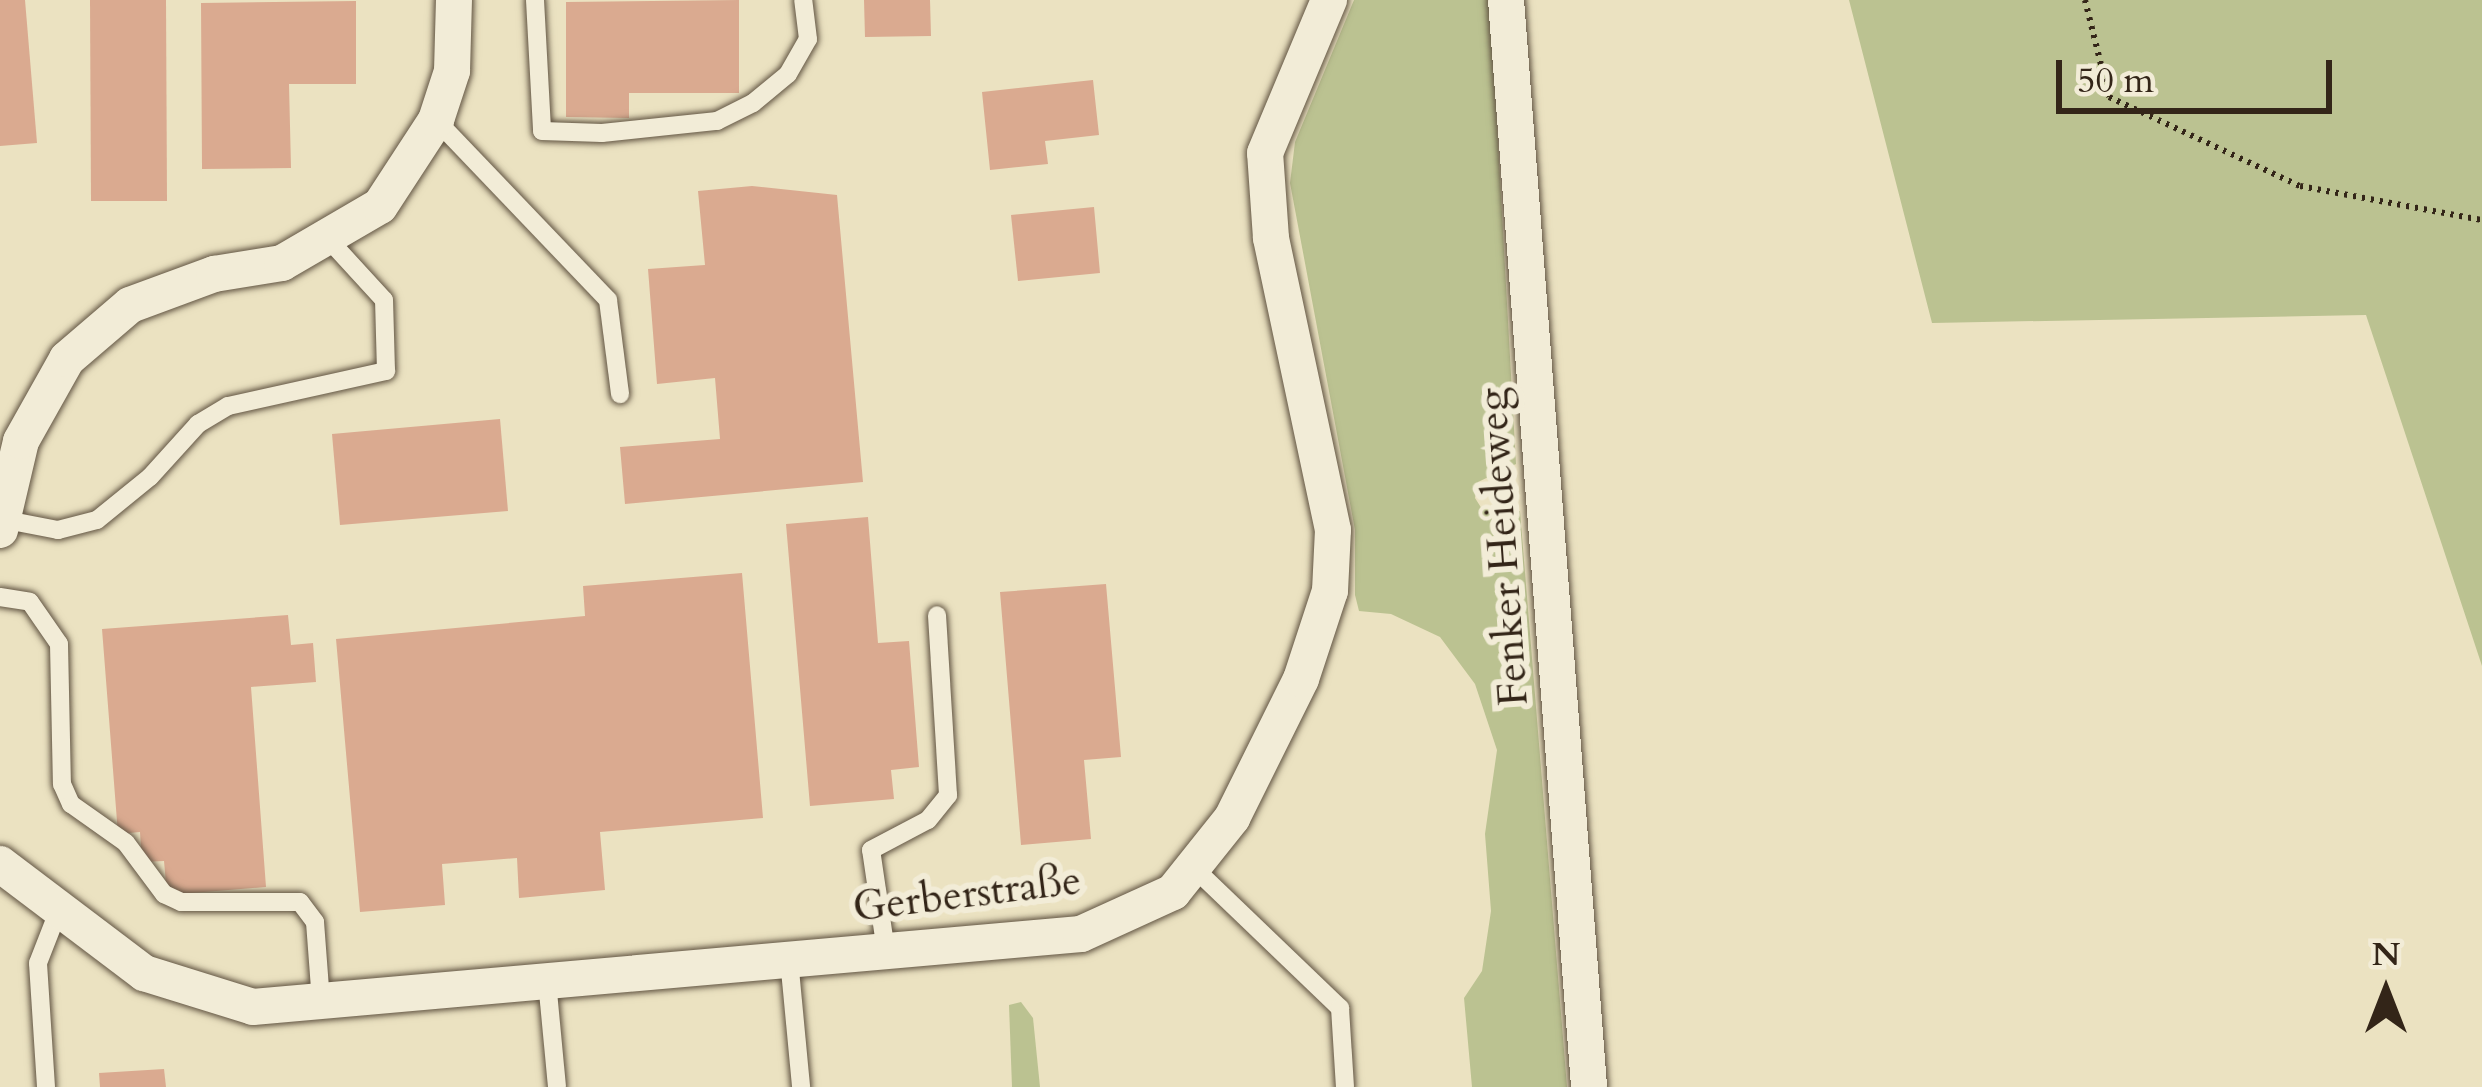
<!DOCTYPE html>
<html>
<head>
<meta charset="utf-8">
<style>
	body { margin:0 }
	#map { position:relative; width:2482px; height:1087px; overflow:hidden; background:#ebe2c1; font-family:Cardo,serif }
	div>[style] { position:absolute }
	.green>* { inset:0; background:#bbc291 }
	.building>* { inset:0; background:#daaa90 }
	.path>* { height:6px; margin-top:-3px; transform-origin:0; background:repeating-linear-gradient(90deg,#332518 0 3px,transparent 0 9px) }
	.roads { filter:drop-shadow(0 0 3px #615442) drop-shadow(0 0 3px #615442) }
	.lane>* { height:18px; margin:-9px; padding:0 9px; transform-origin:9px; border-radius:9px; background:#f2ecd7 }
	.street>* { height:36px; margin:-18px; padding:0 18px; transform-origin:18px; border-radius:18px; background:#f2ecd7 }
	span { translate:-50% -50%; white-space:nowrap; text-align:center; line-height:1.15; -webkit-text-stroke:12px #f2ecd7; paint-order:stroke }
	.street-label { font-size:42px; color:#332518 }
	.north { position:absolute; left:2326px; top:931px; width:120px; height:120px; -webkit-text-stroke:9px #f2ecd7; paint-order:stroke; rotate:0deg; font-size:33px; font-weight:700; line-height:48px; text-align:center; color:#332518 }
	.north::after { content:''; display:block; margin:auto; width:42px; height:54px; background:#332518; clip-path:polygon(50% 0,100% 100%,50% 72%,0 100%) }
	.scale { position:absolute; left:2056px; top:60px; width:276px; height:54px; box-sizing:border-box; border:6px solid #332518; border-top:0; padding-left:15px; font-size:36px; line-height:42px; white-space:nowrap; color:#332518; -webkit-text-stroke:9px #f2ecd7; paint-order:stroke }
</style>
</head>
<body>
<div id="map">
	<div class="green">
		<i style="clip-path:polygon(1354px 0,1490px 0,1516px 464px,1478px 482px,1475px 498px,1482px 509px,1520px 511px,1567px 1087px,1472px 1087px,1464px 998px,1482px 971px,1491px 911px,1485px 834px,1497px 750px,1475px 684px,1440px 637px,1391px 614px,1359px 611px,1355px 595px,1355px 530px,1290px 183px,1295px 142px)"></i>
		<i style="clip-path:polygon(1849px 0,2482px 0,2482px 666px,2366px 315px,1932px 323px)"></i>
		<i style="clip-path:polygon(1021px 1002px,1033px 1018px,1040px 1087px,1012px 1087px,1009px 1005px)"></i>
	</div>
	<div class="building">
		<i style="clip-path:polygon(0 0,25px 0,37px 143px,0 146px)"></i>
		<i style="clip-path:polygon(90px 0,166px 0,167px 201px,91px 201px)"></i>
		<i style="clip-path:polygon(739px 0,739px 93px,629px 93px,629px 118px,566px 117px,566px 2px)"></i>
		<i style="clip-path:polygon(864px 0,930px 0,931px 36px,865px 37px)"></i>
		<i style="clip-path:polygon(356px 1px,356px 84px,289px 84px,291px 168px,202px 169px,201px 3px)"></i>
		<i style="clip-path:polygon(1093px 80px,1099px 135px,1045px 141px,1048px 164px,990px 170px,982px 92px)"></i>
		<i style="clip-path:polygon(752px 186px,837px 195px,863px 482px,625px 504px,620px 447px,720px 439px,715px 378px,657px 384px,648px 269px,705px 265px,698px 191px)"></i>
		<i style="clip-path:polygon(1094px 207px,1100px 273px,1018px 281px,1011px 215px)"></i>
		<i style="clip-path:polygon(500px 419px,508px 511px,340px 525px,332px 434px)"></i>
		<i style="clip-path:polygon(868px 517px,878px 643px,909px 641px,919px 767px,891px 770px,894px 799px,810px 806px,786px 524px)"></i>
		<i style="clip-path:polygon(742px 573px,763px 818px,600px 832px,605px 890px,519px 898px,517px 858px,442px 864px,445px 905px,360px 912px,336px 639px,585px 616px,583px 586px)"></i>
		<i style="clip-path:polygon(1106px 584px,1121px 757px,1084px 760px,1091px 839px,1021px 845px,1000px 592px)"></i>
		<i style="clip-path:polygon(288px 615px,291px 645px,313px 643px,316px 682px,251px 687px,266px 887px,167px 895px,164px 861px,142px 862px,140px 832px,118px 834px,102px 629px)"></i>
		<i style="clip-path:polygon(164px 1069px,166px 1087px,100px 1087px,99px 1073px)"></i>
	</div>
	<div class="path">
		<i style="left:2085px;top:0;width:100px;rotate:76.1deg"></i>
		<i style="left:2109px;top:97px;width:211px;rotate:25deg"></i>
		<i style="left:2300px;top:186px;width:185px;rotate:10.6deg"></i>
	</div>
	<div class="roads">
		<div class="lane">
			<i style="left:535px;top:0;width:131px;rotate:86.9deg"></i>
			<i style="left:542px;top:131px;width:60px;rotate:1.9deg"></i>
			<i style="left:602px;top:133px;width:116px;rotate:-6deg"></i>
			<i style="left:717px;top:121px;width:40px;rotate:-26.6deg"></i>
			<i style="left:753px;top:103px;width:45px;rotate:-39.6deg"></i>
			<i style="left:788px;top:74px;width:40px;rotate:-60.3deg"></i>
			<i style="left:808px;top:39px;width:39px;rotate:-97deg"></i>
			<i style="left:436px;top:120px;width:249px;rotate:46.3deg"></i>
			<i style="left:608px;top:300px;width:95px;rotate:82.7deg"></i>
			<i style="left:1px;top:519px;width:58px;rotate:10.9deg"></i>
			<i style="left:58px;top:530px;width:40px;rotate:-14.4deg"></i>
			<i style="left:97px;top:520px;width:68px;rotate:-39.1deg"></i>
			<i style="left:150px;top:477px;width:72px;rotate:-47.8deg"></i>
			<i style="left:198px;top:424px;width:35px;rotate:-31deg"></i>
			<i style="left:228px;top:406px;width:162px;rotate:-12.5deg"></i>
			<i style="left:386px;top:371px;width:71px;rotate:-91.6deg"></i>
			<i style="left:384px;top:300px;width:80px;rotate:-132.5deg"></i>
			<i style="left:0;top:597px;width:30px;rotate:9deg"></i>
			<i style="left:30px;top:602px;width:51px;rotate:55.4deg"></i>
			<i style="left:59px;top:644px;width:140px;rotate:88.8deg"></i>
			<i style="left:62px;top:784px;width:22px;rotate:66deg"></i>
			<i style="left:71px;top:804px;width:67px;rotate:35.3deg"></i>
			<i style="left:126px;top:843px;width:64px;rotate:53.3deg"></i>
			<i style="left:164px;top:894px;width:19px;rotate:25deg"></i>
			<i style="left:181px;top:902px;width:119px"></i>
			<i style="left:300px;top:902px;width:25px;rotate:53deg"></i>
			<i style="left:315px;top:922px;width:79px;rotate:85.7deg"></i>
			<i style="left:1193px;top:867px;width:204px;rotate:43.8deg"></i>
			<i style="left:1340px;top:1008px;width:79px;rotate:86.4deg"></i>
			<i style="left:886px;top:951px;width:102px;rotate:-98.4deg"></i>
			<i style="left:871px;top:850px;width:64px;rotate:-27.8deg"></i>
			<i style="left:928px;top:820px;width:32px;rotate:-51deg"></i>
			<i style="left:948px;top:795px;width:180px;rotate:-93.5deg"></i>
			<i style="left:789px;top:959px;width:129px;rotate:84.6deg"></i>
			<i style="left:547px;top:981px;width:106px;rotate:84.6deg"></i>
			<i style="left:46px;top:1087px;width:124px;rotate:-93.7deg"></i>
			<i style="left:38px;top:963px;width:58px;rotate:-68.7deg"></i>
		</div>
		<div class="street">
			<i style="left:1506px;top:0;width:1090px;rotate:85.63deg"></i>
			<i style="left:0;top:530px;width:91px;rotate:-76.7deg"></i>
			<i style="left:21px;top:441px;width:94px;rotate:-60.7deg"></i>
			<i style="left:67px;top:359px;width:83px;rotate:-40.6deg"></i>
			<i style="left:130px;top:305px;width:90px;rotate:-20.3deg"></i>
			<i style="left:214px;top:274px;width:69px;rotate:-9.2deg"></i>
			<i style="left:282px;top:263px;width:113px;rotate:-30.2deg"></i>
			<i style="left:380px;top:206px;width:103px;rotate:-56.9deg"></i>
			<i style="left:436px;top:120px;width:52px;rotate:-71.9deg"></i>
			<i style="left:452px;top:71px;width:71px;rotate:-88.4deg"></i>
			<i style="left:0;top:864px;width:181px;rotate:37.1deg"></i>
			<i style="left:144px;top:973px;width:114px;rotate:17.3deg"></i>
			<i style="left:253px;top:1007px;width:831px;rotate:-5.04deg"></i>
			<i style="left:1081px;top:934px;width:101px;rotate:-24.5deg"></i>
			<i style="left:1173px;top:892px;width:95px;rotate:-51.4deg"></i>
			<i style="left:1232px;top:818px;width:155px;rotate:-63.6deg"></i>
			<i style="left:1301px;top:679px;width:93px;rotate:-71.8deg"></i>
			<i style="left:1330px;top:591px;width:61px;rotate:-87.2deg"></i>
			<i style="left:1333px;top:530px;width:299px;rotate:-102deg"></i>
			<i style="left:1271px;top:238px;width:85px;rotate:-94deg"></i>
			<i style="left:1265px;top:153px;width:166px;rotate:-67.3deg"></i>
		</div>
	</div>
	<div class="street-label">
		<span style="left:1503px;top:547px;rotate:-94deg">Fenker Heideweg</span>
		<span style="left:967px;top:894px;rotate:-7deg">Gerberstraße</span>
	</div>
	<div class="north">N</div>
	<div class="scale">50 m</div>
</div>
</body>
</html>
